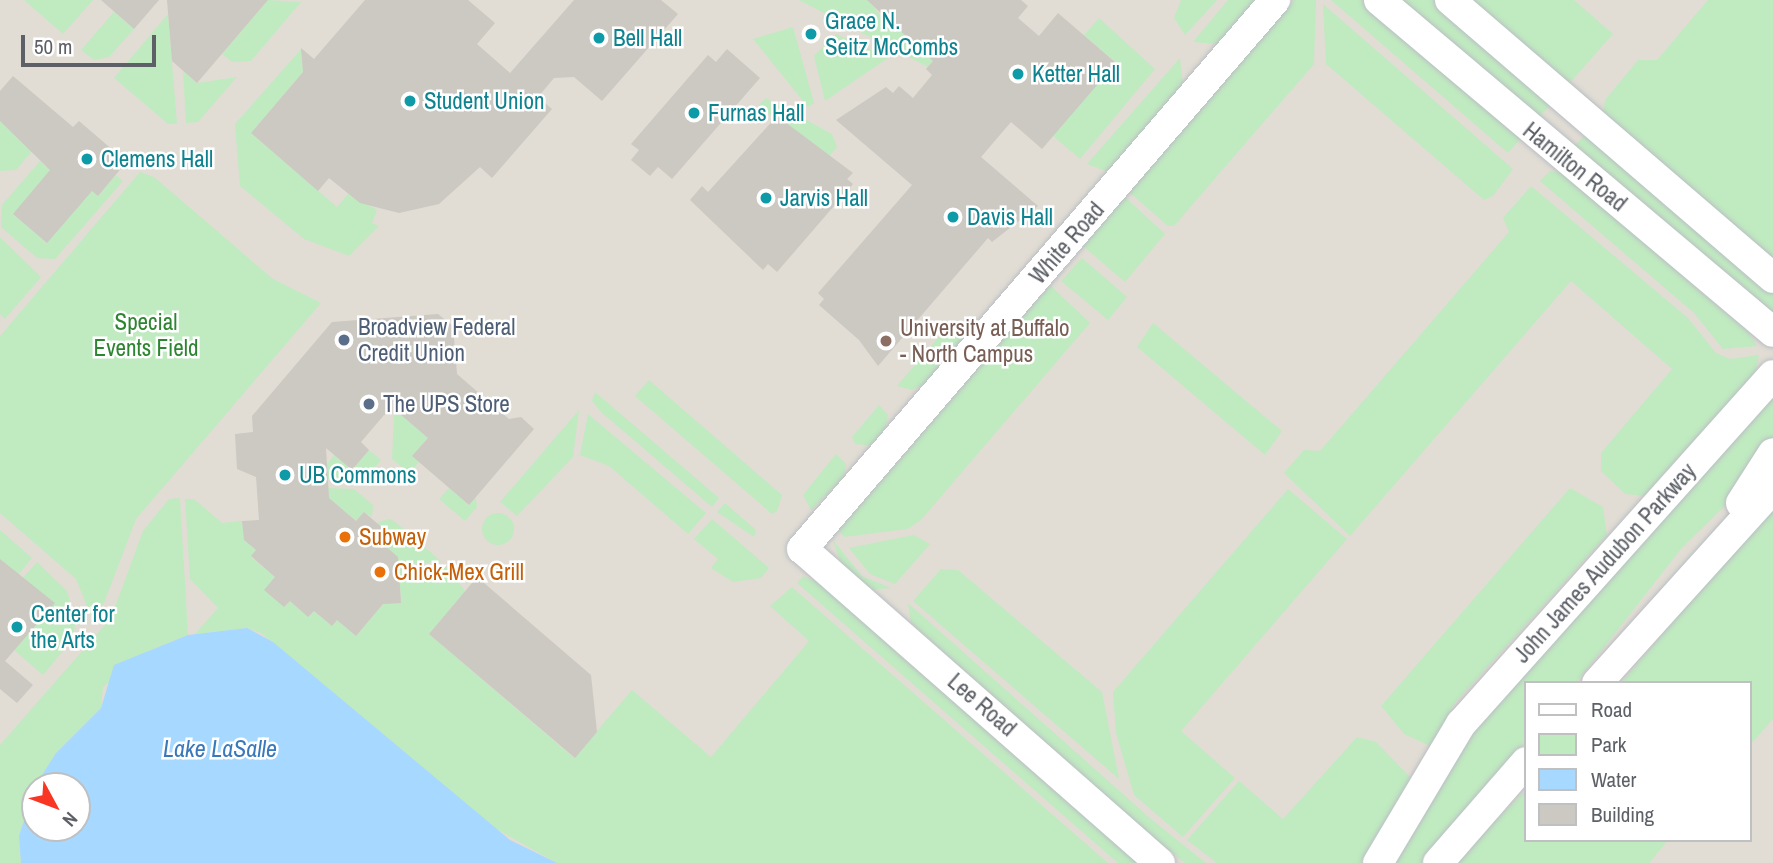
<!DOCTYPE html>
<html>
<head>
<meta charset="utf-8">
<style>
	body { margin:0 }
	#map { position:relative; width:1773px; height:863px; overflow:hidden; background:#f1eee5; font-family:"Archivo Narrow",sans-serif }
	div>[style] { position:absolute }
	.education>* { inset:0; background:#e1ddd4 }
	.green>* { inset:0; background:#c0eac0 }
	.round { border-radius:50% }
	.water>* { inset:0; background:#a7d8ff }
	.building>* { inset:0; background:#ccc8c2 }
	.roads { filter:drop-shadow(0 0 2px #babec4) drop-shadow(0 0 2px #babec4) }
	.secondary>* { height:30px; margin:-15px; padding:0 15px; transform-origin:15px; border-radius:15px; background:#fff }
	.dots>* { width:19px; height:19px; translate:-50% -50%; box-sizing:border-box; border:4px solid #fff; border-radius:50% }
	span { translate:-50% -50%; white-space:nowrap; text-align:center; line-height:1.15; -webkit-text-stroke:5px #fff; paint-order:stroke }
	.culture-label { font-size:23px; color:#0d838f }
	.left { translate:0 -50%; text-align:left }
	.street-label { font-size:23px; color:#5d6167 }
	.park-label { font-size:23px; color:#2d8531 }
	.service-label { font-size:23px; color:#4e5e75 }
	.education-label { font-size:23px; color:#785e54 }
	.food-label { font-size:23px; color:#c56008 }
	.water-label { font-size:24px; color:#3978bb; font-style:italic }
	.legend { position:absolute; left:1524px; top:681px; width:228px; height:161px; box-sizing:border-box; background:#fff; border:2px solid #bec0c2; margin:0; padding:9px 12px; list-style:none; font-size:21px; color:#5d6167 }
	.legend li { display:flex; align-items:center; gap:14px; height:35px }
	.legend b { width:35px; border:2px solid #bec0c2 }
	.north { position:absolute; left:21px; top:772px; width:70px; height:70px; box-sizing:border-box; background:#fff; border:2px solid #bec0c2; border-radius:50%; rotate:131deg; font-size:19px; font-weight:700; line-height:28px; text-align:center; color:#5d6167 }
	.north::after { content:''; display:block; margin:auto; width:24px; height:32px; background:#f93523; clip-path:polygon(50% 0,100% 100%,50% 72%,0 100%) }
	.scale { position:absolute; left:21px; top:35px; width:135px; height:32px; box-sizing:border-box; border:4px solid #5d6167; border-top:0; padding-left:9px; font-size:21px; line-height:24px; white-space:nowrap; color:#5d6167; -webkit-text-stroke:5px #fff; paint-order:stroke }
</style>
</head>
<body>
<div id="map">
	<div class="education">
		<i style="clip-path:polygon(evenodd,0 0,1773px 0,1773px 863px,0 863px,0 0,1526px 683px,1750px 683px,1750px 840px,1526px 840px,1526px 683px,0 0,35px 786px,77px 786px,77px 828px,35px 828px,35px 786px)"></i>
	</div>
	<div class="green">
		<i style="clip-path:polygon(24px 0,93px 0,63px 34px)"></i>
		<i style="clip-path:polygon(268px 0,301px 2px,251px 61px,232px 62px,222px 54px)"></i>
		<i style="clip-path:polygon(799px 0,872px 0,877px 12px,935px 58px,928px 67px)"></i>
		<i style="clip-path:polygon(1181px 0,1217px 0,1185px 35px,1174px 18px)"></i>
		<i style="clip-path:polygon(1228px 0,1256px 0,1218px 44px,1193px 42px)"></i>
		<i style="clip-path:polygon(1294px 0,1316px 0,1314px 64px,1174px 226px,1168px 226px,1129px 192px)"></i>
		<i style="clip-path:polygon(1331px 0,1362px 0,1522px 137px,1508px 153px)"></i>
		<i style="clip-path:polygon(1396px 0,1433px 0,1552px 103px,1536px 121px)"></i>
		<i style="clip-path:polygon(1467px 0,1574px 0,1613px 34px,1567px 86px)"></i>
		<i style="clip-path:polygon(1708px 0,1773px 0,1773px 263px,1603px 113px,1605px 100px,1638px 60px,1657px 60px)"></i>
		<i style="clip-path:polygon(1323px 4px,1513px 169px,1493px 196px,1484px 200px,1326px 64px)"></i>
		<i style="clip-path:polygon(114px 12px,134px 29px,109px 57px,94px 60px,81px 50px)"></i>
		<i style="clip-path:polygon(168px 14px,177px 124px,168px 124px,114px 78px)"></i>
		<i style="clip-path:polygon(1099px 18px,1155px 69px,1080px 159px,1053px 136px,1115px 62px,1084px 35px)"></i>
		<i style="clip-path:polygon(793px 27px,814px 103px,808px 107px,753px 39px)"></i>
		<i style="clip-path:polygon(836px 34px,888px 58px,825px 101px,814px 56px)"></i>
		<i style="clip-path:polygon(302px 48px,303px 72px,251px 133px,337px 207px,348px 194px,377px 210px,372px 223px,379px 226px,349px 256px,304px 239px,240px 186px,235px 124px)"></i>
		<i style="clip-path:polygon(1180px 58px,1183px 85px,1108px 172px,1087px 164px)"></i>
		<i style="clip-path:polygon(183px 71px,197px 83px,237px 77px,198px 122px,186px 123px)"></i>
		<i style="clip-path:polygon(766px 98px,832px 134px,837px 147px,825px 161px,759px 105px)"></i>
		<i style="clip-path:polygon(0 121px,33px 150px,16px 170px,0 171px)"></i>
		<i style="clip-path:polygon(1585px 135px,1759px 280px,1773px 294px,1773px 312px,1573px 147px)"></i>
		<i style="clip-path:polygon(54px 158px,60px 163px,13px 214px,47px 243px,90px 189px,98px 196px,116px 175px,123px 181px,55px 259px,37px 258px,1px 227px,2px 205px,40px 161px,46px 167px)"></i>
		<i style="clip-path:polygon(1550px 171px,1563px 173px,1749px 333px,1757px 346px,1723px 349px,1694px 313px,1540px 181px)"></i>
		<i style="clip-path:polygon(140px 172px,154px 177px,273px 279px,321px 303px,136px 519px,104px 603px,91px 616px,76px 579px,0 513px,0 336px)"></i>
		<i style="clip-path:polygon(1531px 186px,1688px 318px,1716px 353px,1730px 359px,1759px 355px,1755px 376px,1646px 496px,1625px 494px,1601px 471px,1601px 453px,1672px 369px,1571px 281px,1350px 536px,1284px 473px,1304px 450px,1320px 451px,1509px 232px,1503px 218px)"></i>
		<i style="clip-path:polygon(1125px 197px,1165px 234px,1125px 282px,1083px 246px)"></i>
		<i style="clip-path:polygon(0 237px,41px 277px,5px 319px,0 314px)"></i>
		<i style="clip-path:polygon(1082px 258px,1127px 297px,1108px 320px,1061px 281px)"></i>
		<i style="clip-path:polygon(1050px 285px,1090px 323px,920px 521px,907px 529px,844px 537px,839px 530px)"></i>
		<i style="clip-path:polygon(1153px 323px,1282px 431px,1265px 455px,1137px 347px)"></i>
		<i style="clip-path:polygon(950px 324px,963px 341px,926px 384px,912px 390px,897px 386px)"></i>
		<i style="clip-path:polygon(649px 380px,782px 495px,777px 511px,772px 514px,635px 396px)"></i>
		<i style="clip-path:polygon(595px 392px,719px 498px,712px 507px,601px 412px,592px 401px)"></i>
		<i style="clip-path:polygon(1773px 398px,1773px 441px,1739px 492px,1681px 549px,1576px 683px,1526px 683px,1526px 740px,1427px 863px,1386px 863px,1460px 746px)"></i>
		<i style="clip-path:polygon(879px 405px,888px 415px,885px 431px,871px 446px,855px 444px,852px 437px)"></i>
		<i style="clip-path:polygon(579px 410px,573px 457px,517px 516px,500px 502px)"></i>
		<i style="clip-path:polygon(400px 414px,428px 438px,412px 456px,419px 462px,409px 473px,392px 459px,394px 415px)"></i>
		<i style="clip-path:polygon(588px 414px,706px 513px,688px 534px,609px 466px,580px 455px)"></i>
		<i style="clip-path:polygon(369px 450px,381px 460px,367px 476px,328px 479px,327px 464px,334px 455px,352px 470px)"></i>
		<i style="clip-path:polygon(836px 454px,846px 464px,844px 477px,811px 510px,803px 495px)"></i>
		<i style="clip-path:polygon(328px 488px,354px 489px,373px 505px,372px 517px,364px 512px,356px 521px,329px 498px)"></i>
		<i style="clip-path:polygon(449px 488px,469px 505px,476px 497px,477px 507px,465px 521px,439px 499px)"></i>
		<i style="clip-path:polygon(1570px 488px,1603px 507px,1607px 535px,1454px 704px,1432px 747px,1404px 734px,1381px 706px)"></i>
		<i style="clip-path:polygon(1288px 489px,1347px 539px,1181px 731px,1235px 778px,1183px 837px,1134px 795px,1116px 733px,1113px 692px)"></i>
		<i style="clip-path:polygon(180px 498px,188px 635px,150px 650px,103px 687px,101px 708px,56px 753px,33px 790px,19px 836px,21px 863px,0 863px,0 745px,111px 618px,143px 531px,169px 499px)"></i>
		<i style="clip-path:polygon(185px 499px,194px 499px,222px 523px,242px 521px,244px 540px,256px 550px,251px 557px,275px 577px,284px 607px,290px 601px,308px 617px,314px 611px,332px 626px,337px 620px,356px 636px,383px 604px,401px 602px,399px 569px,447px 567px,465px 591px,429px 634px,574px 758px,632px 690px,711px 757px,809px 641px,770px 606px,792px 587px,1108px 863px,557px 863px,493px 827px,261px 633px,247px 628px,195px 634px,218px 608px,190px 579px)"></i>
		<i style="clip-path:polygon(725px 503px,756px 530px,754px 537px,717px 512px)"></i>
		<i style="clip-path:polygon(1773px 504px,1773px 719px,1750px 745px,1750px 683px,1621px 683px)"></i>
		<i class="round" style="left:482px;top:513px;width:32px;height:32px"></i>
		<i style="clip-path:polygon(389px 519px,394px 521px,442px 562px,398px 564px,376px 538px,384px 529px,377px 523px)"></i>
		<i style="clip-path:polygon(712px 519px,769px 568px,761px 578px,733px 582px,711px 568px,718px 559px,694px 539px)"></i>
		<i style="clip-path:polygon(0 530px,32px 558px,18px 575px,0 559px)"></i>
		<i style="clip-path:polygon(914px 535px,930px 544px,895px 584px,870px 574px,849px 548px)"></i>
		<i style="clip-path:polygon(833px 540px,862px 576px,891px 588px,872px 590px,841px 565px)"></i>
		<i style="clip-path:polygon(37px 562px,67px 591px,76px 622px,72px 640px,43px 675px,14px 650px,54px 603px,22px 579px)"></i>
		<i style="clip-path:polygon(941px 569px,958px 570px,1102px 692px,1119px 779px,913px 601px)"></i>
		<i style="clip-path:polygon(803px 576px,817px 582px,1137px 863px,1118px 863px,797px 583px)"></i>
		<i style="clip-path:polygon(908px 603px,1151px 819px,1206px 863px,1185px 863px,1138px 825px,911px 623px)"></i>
		<i style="clip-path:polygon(1357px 737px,1376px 742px,1414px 781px,1371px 863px,1217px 863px,1187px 840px,1239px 781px,1283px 819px)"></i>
		<i style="clip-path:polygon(1526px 790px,1526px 840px,1668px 840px,1649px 863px,1454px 863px)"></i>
	</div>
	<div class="water">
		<i style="clip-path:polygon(247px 628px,273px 642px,510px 840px,557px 863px,21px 863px,19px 836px,35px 786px,35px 828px,77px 828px,77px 786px,35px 786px,56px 753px,101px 708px,114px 665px,188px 635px)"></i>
	</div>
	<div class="building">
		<i style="clip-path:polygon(101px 0,159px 0,134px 29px)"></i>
		<i style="clip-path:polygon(167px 0,268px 0,197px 83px,172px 61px)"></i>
		<i style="clip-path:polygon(365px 0,468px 0,495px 23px,477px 44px,510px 73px,574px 0,661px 0,678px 14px,602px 101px,574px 77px,554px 78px,538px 97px,552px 109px,492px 178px,480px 167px,439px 204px,399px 213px,360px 203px,329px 178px,318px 191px,251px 133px,303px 72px,301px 48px,314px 59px)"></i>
		<i style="clip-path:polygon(867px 0,1021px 0,1028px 6px,1018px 18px,1039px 36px,1058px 13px,1116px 63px,1042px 149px,1011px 122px,981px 157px,1038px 206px,992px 242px,988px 238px,878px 366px,859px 340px,819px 305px,824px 299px,818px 293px,912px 185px,836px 120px,886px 87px,893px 93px,899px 86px,913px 98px,932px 75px,926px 69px,933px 61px)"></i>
		<i style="clip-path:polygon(727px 49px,760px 78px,672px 179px,658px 167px,650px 176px,631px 160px,639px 150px,631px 144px,708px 55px,716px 62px)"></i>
		<i style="clip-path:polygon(13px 76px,73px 127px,79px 121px,121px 157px,123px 166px,98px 196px,92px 191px,47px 243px,13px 214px,50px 170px,0 121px,0 91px)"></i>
		<i style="clip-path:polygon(777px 116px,853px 173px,847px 179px,853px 184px,777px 272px,768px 264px,763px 270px,690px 200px,702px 186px,708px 192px)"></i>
		<i style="clip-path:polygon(438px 314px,453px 326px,457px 374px,509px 419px,521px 417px,534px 429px,469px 505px,412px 456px,428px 438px,400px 414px,384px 415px,361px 442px,369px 450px,352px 470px,326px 448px,329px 498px,356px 521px,364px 512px,371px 518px,384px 529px,376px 538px,398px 557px,401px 603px,383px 604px,356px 636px,337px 620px,332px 626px,314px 611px,308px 617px,290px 601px,284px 607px,264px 590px,275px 577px,251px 556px,256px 550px,244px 540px,242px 521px,259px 520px,256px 477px,237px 469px,235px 434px,253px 432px,252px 416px,332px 322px)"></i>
		<i style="clip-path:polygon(0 559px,55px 603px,5px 661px,33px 685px,17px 703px,0 689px)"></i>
		<i style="clip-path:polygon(477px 577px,591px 675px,597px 732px,575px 758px,429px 634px)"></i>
	</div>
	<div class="roads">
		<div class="secondary">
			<i style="left:1379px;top:0;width:515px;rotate:40.12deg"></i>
			<i style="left:1450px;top:0;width:426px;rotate:40.7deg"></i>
			<i style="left:1741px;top:503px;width:59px;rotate:-57.4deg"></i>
			<i style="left:1597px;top:683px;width:263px;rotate:-47.9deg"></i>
			<i style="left:1160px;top:863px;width:476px;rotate:-138.7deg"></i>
			<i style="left:802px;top:549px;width:725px;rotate:-49.25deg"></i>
			<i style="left:1378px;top:863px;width:162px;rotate:-59.2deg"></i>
			<i style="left:1461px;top:724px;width:468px;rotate:-48.2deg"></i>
			<i style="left:1438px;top:863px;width:134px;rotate:-48.9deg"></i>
		</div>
	</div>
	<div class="dots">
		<i style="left:811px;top:34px;background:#0f9aa8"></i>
		<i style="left:599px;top:38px;background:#0f9aa8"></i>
		<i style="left:1018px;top:74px;background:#0f9aa8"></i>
		<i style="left:410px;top:101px;background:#0f9aa8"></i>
		<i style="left:694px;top:113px;background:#0f9aa8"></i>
		<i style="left:87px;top:159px;background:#0f9aa8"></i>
		<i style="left:766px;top:198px;background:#0f9aa8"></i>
		<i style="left:953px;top:217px;background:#0f9aa8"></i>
		<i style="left:344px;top:340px;background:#5c6f8a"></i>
		<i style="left:886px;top:341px;background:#8d6e63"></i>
		<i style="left:369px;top:404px;background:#5c6f8a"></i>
		<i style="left:285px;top:475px;background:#0f9aa8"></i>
		<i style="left:345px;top:537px;background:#e8710a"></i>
		<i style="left:380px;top:572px;background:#e8710a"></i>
		<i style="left:17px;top:627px;background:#0f9aa8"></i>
	</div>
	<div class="culture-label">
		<span class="left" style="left:825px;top:34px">Grace N.<br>Seitz McCombs</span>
		<span class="left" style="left:613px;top:38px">Bell Hall</span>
		<span class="left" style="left:1032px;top:74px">Ketter Hall</span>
		<span class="left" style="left:424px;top:101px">Student Union</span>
		<span class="left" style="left:708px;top:113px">Furnas Hall</span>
		<span class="left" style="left:101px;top:159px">Clemens Hall</span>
		<span class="left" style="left:780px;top:198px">Jarvis Hall</span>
		<span class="left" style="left:967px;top:217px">Davis Hall</span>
		<span class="left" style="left:299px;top:475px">UB Commons</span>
		<span class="left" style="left:31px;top:627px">Center for<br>the Arts</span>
	</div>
	<div class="street-label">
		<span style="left:1575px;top:167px;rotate:39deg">Hamilton Road</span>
		<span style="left:1067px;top:243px;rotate:-49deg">White Road</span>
		<span style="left:1605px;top:563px;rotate:-48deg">John James Audubon Parkway</span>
		<span style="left:982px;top:705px;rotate:41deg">Lee Road</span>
	</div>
	<div class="park-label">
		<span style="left:146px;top:335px">Special<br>Events Field</span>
	</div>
	<div class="service-label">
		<span class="left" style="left:358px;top:340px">Broadview Federal<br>Credit Union</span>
		<span class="left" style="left:383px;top:404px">The UPS Store</span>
	</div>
	<div class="education-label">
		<span class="left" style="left:900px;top:341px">University at Buffalo<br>- North Campus</span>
	</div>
	<div class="food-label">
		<span class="left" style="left:359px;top:537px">Subway</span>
		<span class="left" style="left:394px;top:572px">Chick-Mex Grill</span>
	</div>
	<div class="water-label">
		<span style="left:220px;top:749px">Lake LaSalle</span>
	</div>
	<ul class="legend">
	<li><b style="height:9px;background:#fff"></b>Road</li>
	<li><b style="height:19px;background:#c0eac0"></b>Park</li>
	<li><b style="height:19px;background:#a7d8ff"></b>Water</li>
	<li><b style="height:19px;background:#ccc8c2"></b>Building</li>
	</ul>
	<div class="north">N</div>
	<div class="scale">50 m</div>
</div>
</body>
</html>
